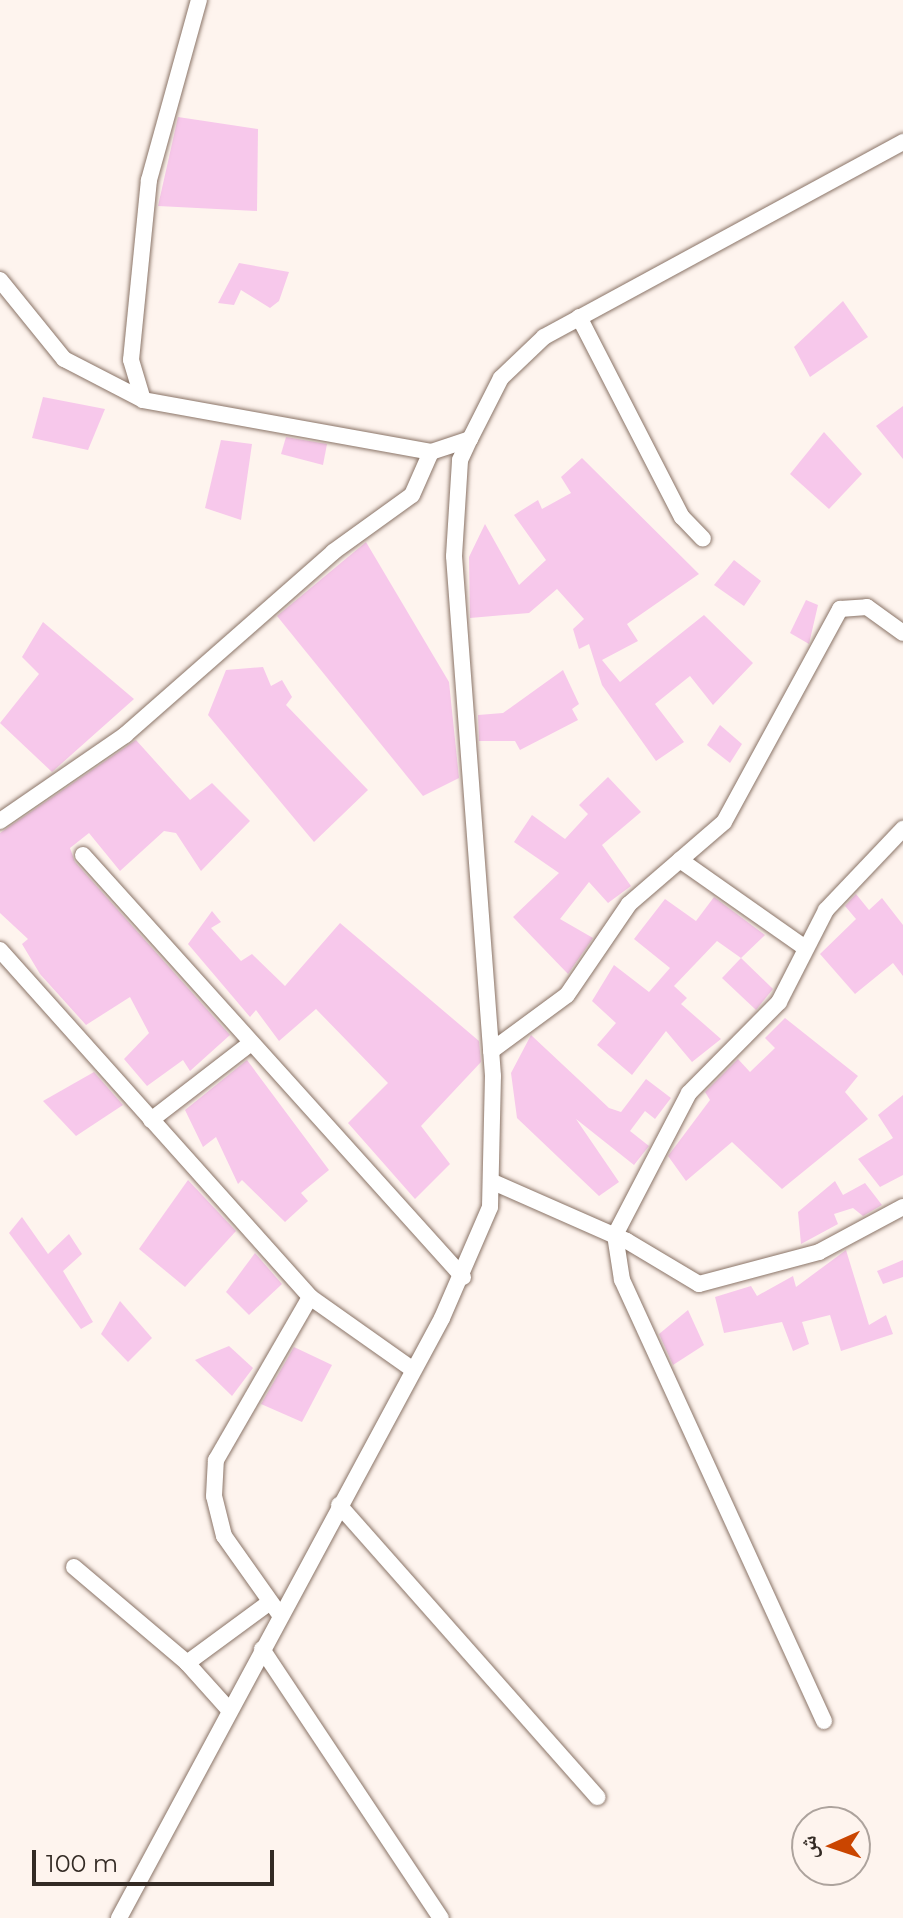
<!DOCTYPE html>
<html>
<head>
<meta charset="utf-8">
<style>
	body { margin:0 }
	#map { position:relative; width:903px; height:1918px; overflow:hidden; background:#fef4ee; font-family:Montserrat,"Noto Naskh Arabic",sans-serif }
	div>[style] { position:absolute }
	.building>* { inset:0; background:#f7c8eb }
	.roads { filter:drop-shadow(0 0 2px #8a7467) drop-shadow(0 0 2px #8a7467) }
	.street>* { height:16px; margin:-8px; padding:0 8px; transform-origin:8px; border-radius:8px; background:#fff }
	span { translate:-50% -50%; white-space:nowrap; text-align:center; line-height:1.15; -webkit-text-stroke:6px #fef4ee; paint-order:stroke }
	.north { position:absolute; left:791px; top:1806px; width:80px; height:80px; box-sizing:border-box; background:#fef4ee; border:2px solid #ada39d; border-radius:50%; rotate:267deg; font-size:22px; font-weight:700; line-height:32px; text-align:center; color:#332a24 }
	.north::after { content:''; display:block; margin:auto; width:28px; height:36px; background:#ca4500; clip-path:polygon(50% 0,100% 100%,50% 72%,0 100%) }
	.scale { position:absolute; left:32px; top:1850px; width:242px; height:36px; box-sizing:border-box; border:4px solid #332a24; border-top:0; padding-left:10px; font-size:24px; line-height:28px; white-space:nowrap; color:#332a24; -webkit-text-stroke:6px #fef4ee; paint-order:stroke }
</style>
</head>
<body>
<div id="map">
	<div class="building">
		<i style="clip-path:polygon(178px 117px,258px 129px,257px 211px,158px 206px)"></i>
		<i style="clip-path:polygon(239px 263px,289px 272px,279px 301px,270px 308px,241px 290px,234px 305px,218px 303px)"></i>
		<i style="clip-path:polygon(843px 301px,868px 337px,810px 377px,794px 347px)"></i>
		<i style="clip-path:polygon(43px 397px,105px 409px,88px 450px,32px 438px)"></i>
		<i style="clip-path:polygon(903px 406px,903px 459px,876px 426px)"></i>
		<i style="clip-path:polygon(824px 432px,862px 474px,829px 509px,790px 474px)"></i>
		<i style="clip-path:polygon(286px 437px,327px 444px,323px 465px,281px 454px)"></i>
		<i style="clip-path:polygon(221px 440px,252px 444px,241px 520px,205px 508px)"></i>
		<i style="clip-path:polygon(582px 458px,699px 574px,627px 624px,638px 641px,602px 660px,620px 682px,704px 615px,753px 663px,713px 705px,690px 676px,655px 704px,684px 742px,656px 761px,602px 685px,589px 644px,579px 649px,573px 629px,584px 619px,557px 589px,529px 613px,470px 618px,469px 557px,485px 524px,519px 585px,546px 560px,514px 515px,538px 500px,542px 509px,571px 493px,561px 477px)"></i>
		<i style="clip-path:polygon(366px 542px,449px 682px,459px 778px,423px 796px,277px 616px)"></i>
		<i style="clip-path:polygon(734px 560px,761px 581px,744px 606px,714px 585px)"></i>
		<i style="clip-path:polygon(806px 600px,818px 605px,809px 644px,790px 633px)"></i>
		<i style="clip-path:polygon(43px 622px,134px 699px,52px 772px,0 723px,39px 674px,22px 657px)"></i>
		<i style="clip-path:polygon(263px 667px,271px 686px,282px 680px,292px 697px,286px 705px,368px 790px,314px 842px,208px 715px,226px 670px)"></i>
		<i style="clip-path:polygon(563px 670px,579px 704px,572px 709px,578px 720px,520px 750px,515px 741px,479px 741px,478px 715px,503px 713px)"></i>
		<i style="clip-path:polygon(720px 725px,742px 744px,730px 763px,707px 745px)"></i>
		<i style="clip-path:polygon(136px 740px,190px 800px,212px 783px,250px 821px,201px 871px,176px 833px,164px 831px,120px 871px,89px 833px,70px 848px,75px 862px,230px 1035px,190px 1071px,183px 1060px,147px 1086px,124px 1059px,149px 1033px,130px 997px,86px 1025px,40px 974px,22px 944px,28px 939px,0 913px,0 833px)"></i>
		<i style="clip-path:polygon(608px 777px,641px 812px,602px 845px,631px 886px,608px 903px,589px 882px,560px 919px,593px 938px,568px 974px,513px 917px,559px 873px,514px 842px,532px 815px,565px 839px,588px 814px,579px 805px)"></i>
		<i style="clip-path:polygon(856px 894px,869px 910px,882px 898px,903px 925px,903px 976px,893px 963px,855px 994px,820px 954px,856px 919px,845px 906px)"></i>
		<i style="clip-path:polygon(714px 897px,765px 935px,741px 958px,717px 941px,674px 986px,687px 998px,681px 1004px,721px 1039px,692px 1062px,666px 1031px,632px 1075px,597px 1045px,616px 1023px,592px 1001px,614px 965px,649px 992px,670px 968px,634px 939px,665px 899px,696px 921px)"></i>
		<i style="clip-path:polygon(212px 911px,221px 922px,211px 928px,241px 961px,252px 954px,285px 986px,340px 923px,479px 1041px,481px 1062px,421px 1126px,450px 1164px,415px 1199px,348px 1123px,388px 1083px,316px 1009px,279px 1041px,256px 1010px,250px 1017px,188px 944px)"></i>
		<i style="clip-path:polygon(741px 958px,773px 989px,756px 1010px,722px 978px)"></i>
		<i style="clip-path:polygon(785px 1018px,858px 1076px,845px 1092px,868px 1119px,782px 1189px,732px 1142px,686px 1181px,668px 1156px,710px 1100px,705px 1092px,738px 1059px,750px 1072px,775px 1048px,765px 1038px)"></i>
		<i style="clip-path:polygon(531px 1035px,609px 1108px,621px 1112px,646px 1079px,671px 1098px,655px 1119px,645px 1111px,630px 1131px,649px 1146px,634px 1165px,576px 1119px,619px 1182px,599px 1196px,517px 1118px,511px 1073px)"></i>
		<i style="clip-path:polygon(247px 1060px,329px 1170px,301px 1193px,308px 1201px,285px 1222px,242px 1180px,238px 1184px,216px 1137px,203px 1147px,185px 1110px)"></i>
		<i style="clip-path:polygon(94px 1072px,123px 1105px,76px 1136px,43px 1101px)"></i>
		<i style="clip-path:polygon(903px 1095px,903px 1175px,880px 1187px,858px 1159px,893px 1138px,878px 1115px)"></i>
		<i style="clip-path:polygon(188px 1180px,236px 1231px,185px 1287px,139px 1249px)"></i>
		<i style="clip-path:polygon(835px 1181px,843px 1195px,865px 1183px,882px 1205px,863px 1216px,853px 1208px,834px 1214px,838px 1224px,801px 1244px,798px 1212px)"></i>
		<i style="clip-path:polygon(22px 1217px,48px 1254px,69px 1234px,82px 1254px,63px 1271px,93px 1322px,81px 1329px,9px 1233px)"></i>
		<i style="clip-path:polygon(846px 1250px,869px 1325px,886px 1315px,893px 1334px,841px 1351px,830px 1315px,802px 1322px,809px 1344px,793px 1351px,782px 1322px,724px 1333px,715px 1297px,751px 1286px,757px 1296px,793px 1276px,796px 1287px)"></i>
		<i style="clip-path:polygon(255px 1253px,282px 1284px,249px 1315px,226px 1292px)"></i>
		<i style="clip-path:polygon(903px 1260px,903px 1277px,883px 1284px,877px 1271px)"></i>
		<i style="clip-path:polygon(120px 1301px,152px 1338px,128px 1362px,101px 1334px)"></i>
		<i style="clip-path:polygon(688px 1310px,704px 1345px,673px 1365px,659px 1334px)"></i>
		<i style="clip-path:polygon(229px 1346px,253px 1368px,232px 1396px,195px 1360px)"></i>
		<i style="clip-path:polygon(294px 1347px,332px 1365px,302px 1422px,261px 1404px)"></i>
	</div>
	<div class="roads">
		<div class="street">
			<i style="left:0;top:280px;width:102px;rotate:51deg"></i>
			<i style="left:64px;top:359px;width:89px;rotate:27.4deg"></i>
			<i style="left:143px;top:400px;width:293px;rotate:10.2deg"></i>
			<i style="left:579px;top:317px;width:225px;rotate:62.8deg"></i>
			<i style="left:682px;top:517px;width:30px;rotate:46deg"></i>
			<i style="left:143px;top:400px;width:42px;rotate:-106.7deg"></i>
			<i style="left:131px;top:360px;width:181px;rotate:-84.3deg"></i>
			<i style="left:149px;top:180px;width:187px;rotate:-74.5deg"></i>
			<i style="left:0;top:821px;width:152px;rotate:-34.5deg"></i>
			<i style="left:125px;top:735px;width:277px;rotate:-41.3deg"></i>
			<i style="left:333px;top:552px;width:97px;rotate:-35.8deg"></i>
			<i style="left:412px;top:495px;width:47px;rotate:-66.2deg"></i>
			<i style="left:431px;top:452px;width:41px;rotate:-18.4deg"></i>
			<i style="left:83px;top:855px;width:568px;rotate:48deg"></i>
			<i style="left:680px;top:860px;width:153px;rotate:35.1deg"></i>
			<i style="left:0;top:950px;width:465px;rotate:48.2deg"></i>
			<i style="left:310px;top:1297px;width:125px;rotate:35.2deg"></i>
			<i style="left:491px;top:1051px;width:94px;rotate:-36.4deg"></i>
			<i style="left:567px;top:995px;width:110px;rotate:-55.7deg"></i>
			<i style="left:629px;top:904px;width:125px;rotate:-40.8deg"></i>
			<i style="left:724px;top:822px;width:243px;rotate:-61.4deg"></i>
			<i style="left:840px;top:609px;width:27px;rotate:-4deg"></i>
			<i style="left:867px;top:607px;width:44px;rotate:35.8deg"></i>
			<i style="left:151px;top:1120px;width:126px;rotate:-37.6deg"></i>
			<i style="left:493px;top:1182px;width:146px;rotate:23.8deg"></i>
			<i style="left:627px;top:1241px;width:84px;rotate:30.8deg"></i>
			<i style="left:699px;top:1284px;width:124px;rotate:-14.9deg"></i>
			<i style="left:819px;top:1252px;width:95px;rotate:-28.2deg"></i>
			<i style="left:339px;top:1505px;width:390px;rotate:48.5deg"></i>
			<i style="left:74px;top:1567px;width:148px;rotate:40.3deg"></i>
			<i style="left:187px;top:1663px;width:64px;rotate:48.1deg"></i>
			<i style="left:280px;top:1615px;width:97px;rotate:-125.3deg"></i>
			<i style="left:224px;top:1536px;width:41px;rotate:-104deg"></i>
			<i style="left:214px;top:1496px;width:36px;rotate:-87deg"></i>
			<i style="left:216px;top:1460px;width:188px;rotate:-60deg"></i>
			<i style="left:262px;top:1649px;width:323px;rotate:56.4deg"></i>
			<i style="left:187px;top:1663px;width:103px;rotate:-36.3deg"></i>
			<i style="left:824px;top:1721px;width:485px;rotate:-114.6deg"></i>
			<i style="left:622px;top:1280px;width:46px;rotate:-98.8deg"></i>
			<i style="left:615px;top:1235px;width:160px;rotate:-62.5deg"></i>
			<i style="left:689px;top:1093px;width:128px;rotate:-45.3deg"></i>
			<i style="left:779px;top:1002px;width:103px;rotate:-62.9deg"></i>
			<i style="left:826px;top:910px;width:112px;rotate:-46.5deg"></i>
			<i style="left:119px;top:1918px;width:681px;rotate:-61.7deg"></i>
			<i style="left:442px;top:1318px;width:121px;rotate:-66.6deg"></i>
			<i style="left:490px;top:1207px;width:131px;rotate:-88.7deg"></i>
			<i style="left:493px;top:1076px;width:521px;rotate:-94.29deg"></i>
			<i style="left:454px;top:556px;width:96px;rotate:-86.4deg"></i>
			<i style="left:460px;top:460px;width:23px;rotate:-65deg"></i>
			<i style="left:470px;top:439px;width:68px;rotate:-63.1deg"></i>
			<i style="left:501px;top:378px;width:59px;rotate:-43.6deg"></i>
			<i style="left:544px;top:337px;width:409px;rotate:-28.5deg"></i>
		</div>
	</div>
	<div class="north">ش</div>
	<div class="scale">100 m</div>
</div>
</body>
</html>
